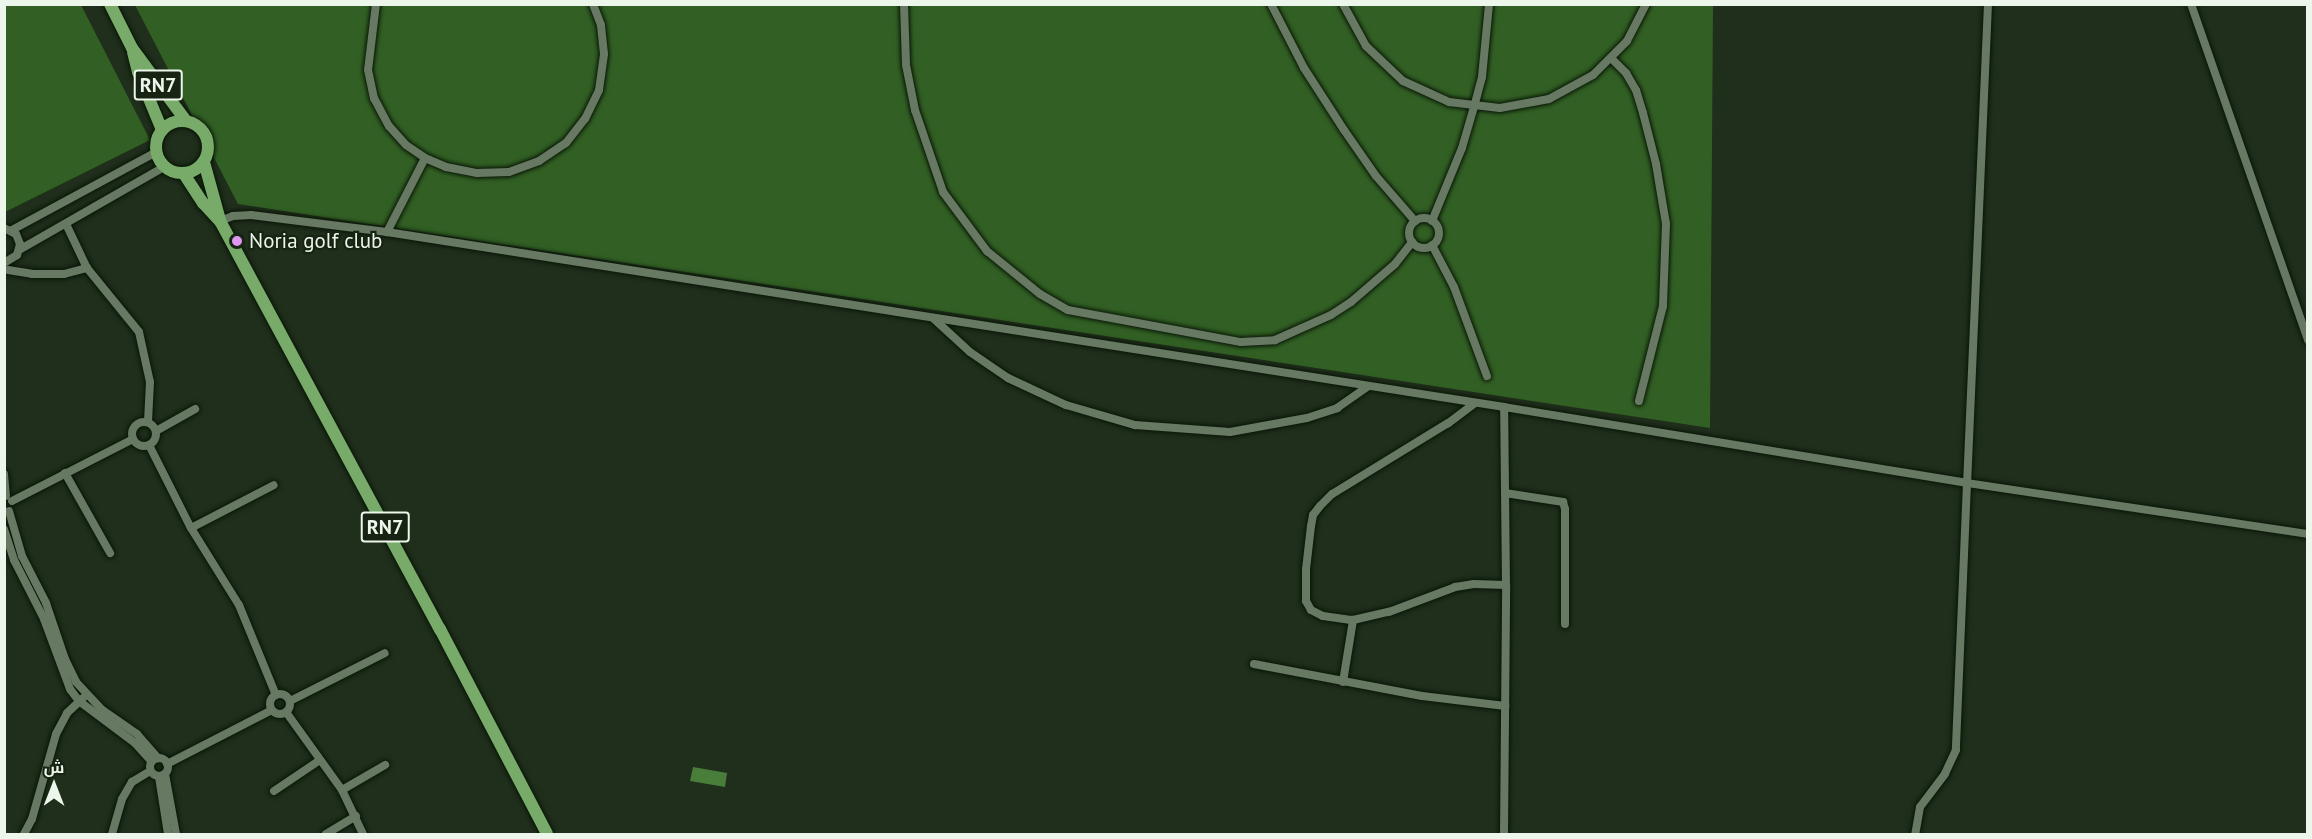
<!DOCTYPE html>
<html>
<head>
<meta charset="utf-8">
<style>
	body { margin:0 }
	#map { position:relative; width:2312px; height:839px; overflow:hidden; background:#202e1c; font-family:"PT Sans",Cairo,sans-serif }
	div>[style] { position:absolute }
	.green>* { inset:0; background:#326024 }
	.water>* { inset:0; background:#497d3a }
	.roads { filter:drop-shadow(0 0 2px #091606) drop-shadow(0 0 2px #091606) }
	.minor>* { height:8px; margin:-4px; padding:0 4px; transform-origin:4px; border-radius:4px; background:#677863 }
	.minor>.ring { margin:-4px; padding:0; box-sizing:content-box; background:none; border:8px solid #677863; border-radius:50% }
	.primary>* { height:12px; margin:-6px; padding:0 6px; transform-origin:6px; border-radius:6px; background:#78ab6a }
	.primary>.ring { margin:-6px; padding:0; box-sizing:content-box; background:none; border:12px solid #78ab6a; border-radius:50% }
	.dots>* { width:16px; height:16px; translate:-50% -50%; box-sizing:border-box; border:3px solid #172413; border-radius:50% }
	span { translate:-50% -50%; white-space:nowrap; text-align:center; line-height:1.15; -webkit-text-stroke:4.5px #172413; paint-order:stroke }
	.shield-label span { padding:2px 4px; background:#172413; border:2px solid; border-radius:4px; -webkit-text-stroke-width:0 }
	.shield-label { font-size:20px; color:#ecf6ea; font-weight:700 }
	.poi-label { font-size:21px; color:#ecf6ea }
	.left { translate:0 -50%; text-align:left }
	.frame { position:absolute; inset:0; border:6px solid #ecf6ea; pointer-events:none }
	.north { position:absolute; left:24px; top:755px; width:60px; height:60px; -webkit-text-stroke:4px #172413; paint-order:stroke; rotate:0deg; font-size:16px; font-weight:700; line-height:24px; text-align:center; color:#ecf6ea }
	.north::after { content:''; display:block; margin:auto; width:21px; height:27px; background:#ecf6ea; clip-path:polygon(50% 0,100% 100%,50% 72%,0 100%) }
</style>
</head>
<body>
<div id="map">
	<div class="green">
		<i style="clip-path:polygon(5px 4px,81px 5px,150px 140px,5px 212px)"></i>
		<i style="clip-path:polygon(135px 5px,1713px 5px,1710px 428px,238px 204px)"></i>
	</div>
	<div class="water">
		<i style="clip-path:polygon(693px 767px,727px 773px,725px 787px,690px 781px)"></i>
	</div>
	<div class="roads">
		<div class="minor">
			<i style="left:376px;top:4px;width:66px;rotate:96.9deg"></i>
			<i style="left:368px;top:70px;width:29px;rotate:78deg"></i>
			<i style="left:374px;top:98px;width:32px;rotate:62deg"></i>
			<i style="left:389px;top:126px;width:25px;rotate:48deg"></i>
			<i style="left:406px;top:145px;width:23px;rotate:34deg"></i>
			<i style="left:425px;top:158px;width:23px;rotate:23deg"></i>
			<i style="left:446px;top:167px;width:32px;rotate:11deg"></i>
			<i style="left:477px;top:173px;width:32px;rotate:-2deg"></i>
			<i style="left:509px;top:172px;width:32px;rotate:-20deg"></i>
			<i style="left:539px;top:161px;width:32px;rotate:-34deg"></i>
			<i style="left:566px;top:143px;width:31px;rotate:-52deg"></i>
			<i style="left:585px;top:119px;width:32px;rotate:-64deg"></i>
			<i style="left:599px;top:90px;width:36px;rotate:-82deg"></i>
			<i style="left:604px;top:54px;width:29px;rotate:-96deg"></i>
			<i style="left:601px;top:25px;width:22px;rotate:-111deg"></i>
			<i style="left:904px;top:4px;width:61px;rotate:88.1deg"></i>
			<i style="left:906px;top:65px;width:46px;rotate:78.7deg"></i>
			<i style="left:915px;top:110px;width:87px;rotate:71.1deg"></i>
			<i style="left:943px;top:192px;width:74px;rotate:53.3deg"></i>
			<i style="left:987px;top:251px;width:68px;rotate:39.1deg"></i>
			<i style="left:1040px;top:294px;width:32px;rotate:30deg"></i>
			<i style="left:1068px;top:310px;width:176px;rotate:10.5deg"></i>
			<i style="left:1241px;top:342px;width:34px;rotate:-3deg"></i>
			<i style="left:1275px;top:340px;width:61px;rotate:-24.1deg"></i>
			<i style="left:1331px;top:315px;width:24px;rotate:-33deg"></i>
			<i style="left:1351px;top:302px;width:58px;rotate:-40.8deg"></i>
			<i style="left:1395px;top:264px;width:28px;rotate:-52deg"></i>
			<i style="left:1271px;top:4px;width:72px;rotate:62.7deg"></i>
			<i style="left:1304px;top:68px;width:74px;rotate:57.2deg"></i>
			<i style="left:1344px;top:130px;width:56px;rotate:55.2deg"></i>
			<i style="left:1376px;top:176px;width:60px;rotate:49.1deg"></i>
			<i style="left:1343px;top:4px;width:48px;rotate:61.3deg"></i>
			<i style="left:1366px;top:46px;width:51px;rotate:43.4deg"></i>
			<i style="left:1403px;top:81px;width:51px;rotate:24.5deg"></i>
			<i style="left:1449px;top:102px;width:51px;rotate:6.7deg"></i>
			<i style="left:1500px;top:108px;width:50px;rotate:-10.4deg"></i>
			<i style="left:1549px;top:99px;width:50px;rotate:-28.6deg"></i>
			<i style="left:1593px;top:75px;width:48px;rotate:-45deg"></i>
			<i style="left:1627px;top:41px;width:42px;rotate:-62.8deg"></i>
			<i style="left:1988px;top:4px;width:479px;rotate:92.5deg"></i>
			<i style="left:1967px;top:483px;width:345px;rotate:8.5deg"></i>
			<i style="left:2191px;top:4px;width:356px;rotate:70.8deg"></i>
			<i style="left:1612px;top:59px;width:20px;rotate:45deg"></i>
			<i style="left:1626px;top:73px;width:20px;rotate:60deg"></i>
			<i style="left:1636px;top:90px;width:24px;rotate:73deg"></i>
			<i style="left:1643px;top:113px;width:53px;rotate:75.7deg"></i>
			<i style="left:1656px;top:164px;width:61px;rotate:80.5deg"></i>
			<i style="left:1666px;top:224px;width:82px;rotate:92.1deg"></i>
			<i style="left:1663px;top:306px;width:98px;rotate:104.2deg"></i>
			<i class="ring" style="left:1409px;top:218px;width:22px;height:22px"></i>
			<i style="left:220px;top:221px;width:14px;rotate:-21deg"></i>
			<i style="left:233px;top:216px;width:18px;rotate:-3deg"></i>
			<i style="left:251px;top:215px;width:137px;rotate:7.1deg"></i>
			<i style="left:387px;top:232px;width:1131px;rotate:8.9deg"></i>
			<i style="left:1504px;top:407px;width:469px;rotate:9.3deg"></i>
			<i style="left:1967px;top:483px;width:267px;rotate:92.4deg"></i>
			<i style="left:1956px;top:750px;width:26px;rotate:115deg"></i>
			<i style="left:1945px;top:774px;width:41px;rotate:127.1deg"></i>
			<i style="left:1920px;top:807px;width:27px;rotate:100deg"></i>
			<i style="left:1432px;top:221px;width:79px;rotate:-67.7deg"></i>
			<i style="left:1462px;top:148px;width:43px;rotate:-73.7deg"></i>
			<i style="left:1474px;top:107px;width:31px;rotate:-75deg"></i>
			<i style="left:1482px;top:77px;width:73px;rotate:-84.5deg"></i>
			<i style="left:66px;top:224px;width:49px;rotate:64.5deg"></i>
			<i style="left:87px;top:268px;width:82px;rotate:50.9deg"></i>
			<i style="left:139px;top:332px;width:51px;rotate:77.6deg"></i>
			<i style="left:150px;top:382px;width:40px;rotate:92.9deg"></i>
			<i style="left:4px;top:228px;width:13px;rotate:27deg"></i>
			<i style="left:16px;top:234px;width:11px;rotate:68deg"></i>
			<i style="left:20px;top:244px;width:11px;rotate:105deg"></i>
			<i style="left:17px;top:255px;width:15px;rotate:148deg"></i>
			<i style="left:12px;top:230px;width:164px;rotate:-28.4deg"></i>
			<i style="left:387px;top:232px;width:83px;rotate:-62.8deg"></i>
			<i style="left:1432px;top:245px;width:47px;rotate:62.4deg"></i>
			<i style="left:1454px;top:287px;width:95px;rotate:69.7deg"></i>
			<i style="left:19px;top:250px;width:167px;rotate:-29.8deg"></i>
			<i style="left:8px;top:270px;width:24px;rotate:9deg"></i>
			<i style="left:32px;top:274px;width:32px"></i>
			<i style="left:64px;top:274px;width:24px;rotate:-15deg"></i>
			<i style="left:933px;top:318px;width:50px;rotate:42.6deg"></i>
			<i style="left:970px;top:352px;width:46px;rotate:34.4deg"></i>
			<i style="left:1008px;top:378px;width:64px;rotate:25deg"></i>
			<i style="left:1066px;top:405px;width:72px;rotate:16.2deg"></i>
			<i style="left:1135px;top:425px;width:95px;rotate:4.2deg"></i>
			<i style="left:1230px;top:432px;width:78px;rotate:-10.3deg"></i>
			<i style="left:1307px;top:418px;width:32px;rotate:-18deg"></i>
			<i style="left:1337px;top:408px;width:38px;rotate:-35deg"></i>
			<i style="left:1475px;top:403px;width:34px;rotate:143deg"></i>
			<i style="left:1448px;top:423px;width:136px;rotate:148.5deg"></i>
			<i style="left:1332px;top:494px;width:17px;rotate:135deg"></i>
			<i style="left:1320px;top:506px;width:11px;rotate:128deg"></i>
			<i style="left:1313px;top:515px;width:11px;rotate:100deg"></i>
			<i style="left:1311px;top:526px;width:43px;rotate:96.6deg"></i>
			<i style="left:1306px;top:569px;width:32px;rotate:90deg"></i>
			<i style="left:1306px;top:601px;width:10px;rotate:61deg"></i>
			<i style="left:1311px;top:610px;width:13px;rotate:27deg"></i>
			<i style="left:1323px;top:616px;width:30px;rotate:8deg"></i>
			<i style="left:1353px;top:620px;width:37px;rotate:-13deg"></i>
			<i style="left:1389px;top:612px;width:71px;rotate:-20.7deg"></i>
			<i style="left:1455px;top:587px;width:19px;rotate:-9deg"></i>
			<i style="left:1474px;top:584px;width:32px;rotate:2deg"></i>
			<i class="ring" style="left:132px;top:422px;width:16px;height:16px"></i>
			<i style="left:156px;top:431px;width:45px;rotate:-29.4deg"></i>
			<i style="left:149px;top:445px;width:93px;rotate:63.2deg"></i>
			<i style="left:191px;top:528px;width:91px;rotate:58.1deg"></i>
			<i style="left:239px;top:605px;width:97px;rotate:67.7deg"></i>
			<i style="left:65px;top:473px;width:92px;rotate:60.6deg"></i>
			<i style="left:4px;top:474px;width:22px;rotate:85deg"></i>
			<i style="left:1505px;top:493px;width:59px;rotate:8.8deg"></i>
			<i style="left:1563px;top:502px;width:7px;rotate:74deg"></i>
			<i style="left:1565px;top:509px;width:115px;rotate:90deg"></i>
			<i style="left:12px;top:501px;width:136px;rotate:-27.1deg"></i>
			<i style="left:9px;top:511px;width:47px;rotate:73.9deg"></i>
			<i style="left:22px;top:556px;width:53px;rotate:62.9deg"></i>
			<i style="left:46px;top:603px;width:59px;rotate:71.3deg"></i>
			<i style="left:65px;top:659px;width:25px;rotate:64deg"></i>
			<i style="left:76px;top:682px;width:37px;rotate:47deg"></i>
			<i style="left:101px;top:709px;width:44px;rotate:34.8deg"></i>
			<i style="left:137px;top:734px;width:32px;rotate:49deg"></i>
			<i style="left:191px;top:528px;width:93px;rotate:-27.4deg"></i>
			<i style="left:4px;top:529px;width:33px;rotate:72deg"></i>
			<i style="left:14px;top:560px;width:66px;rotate:63deg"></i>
			<i style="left:44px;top:619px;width:75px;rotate:69.6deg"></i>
			<i style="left:70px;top:689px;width:15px;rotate:53deg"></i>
			<i style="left:79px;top:701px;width:70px;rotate:36.9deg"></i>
			<i style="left:135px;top:743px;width:24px;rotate:48deg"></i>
			<i style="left:1254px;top:664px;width:171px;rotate:10.8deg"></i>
			<i style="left:1422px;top:696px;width:84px;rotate:6.9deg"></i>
			<i style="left:1343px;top:682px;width:63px;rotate:-80.8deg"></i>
			<i class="ring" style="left:270px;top:694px;width:12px;height:12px"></i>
			<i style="left:290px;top:701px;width:106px;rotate:-26.8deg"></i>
			<i style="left:286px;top:712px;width:96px;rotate:54.3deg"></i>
			<i style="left:342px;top:790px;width:49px;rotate:64.5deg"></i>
			<i class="ring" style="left:150px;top:758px;width:10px;height:10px"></i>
			<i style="left:167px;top:764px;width:118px;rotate:-27.2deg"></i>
			<i style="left:165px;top:774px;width:61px;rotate:79.6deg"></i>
			<i style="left:159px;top:777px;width:58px;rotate:81deg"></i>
			<i style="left:342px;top:790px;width:50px;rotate:-30.2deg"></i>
			<i style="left:274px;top:791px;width:55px;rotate:-34deg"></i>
			<i style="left:24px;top:834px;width:17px;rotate:-62deg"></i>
			<i style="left:32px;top:819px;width:88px;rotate:-74.2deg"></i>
			<i style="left:56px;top:734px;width:24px;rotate:-62deg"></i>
			<i style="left:67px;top:713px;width:22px;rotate:-43deg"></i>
			<i style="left:112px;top:834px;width:36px;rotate:-74deg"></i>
			<i style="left:122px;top:799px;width:20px;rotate:-60deg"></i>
			<i style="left:132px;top:782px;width:21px;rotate:-31deg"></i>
			<i style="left:326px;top:834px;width:35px;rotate:-31deg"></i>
			<i style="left:1504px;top:834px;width:249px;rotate:-89.5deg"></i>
			<i style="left:1506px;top:585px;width:178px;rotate:-90.6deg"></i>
		</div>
		<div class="primary">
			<i style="left:110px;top:4px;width:49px;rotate:63.4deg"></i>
			<i style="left:132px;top:48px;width:91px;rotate:53.5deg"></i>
			<i style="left:133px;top:52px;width:21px;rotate:76deg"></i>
			<i style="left:138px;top:72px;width:63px;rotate:67.5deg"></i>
			<i class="ring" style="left:156px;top:121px;width:40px;height:40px"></i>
			<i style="left:204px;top:162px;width:60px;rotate:74.6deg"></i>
			<i style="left:184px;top:174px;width:35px;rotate:57deg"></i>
			<i style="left:203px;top:203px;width:25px;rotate:47deg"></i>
			<i style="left:220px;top:221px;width:464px;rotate:61.7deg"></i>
			<i style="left:440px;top:629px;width:231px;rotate:62.4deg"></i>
		</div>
	</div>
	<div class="dots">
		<i style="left:237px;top:241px;background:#df98f1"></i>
	</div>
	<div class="shield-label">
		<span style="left:158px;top:85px">RN7</span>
		<span style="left:385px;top:527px">RN7</span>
	</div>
	<div class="poi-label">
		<span class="left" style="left:249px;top:241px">Noria golf club</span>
	</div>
	<div class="frame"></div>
	<div class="north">ش</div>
</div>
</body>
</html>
